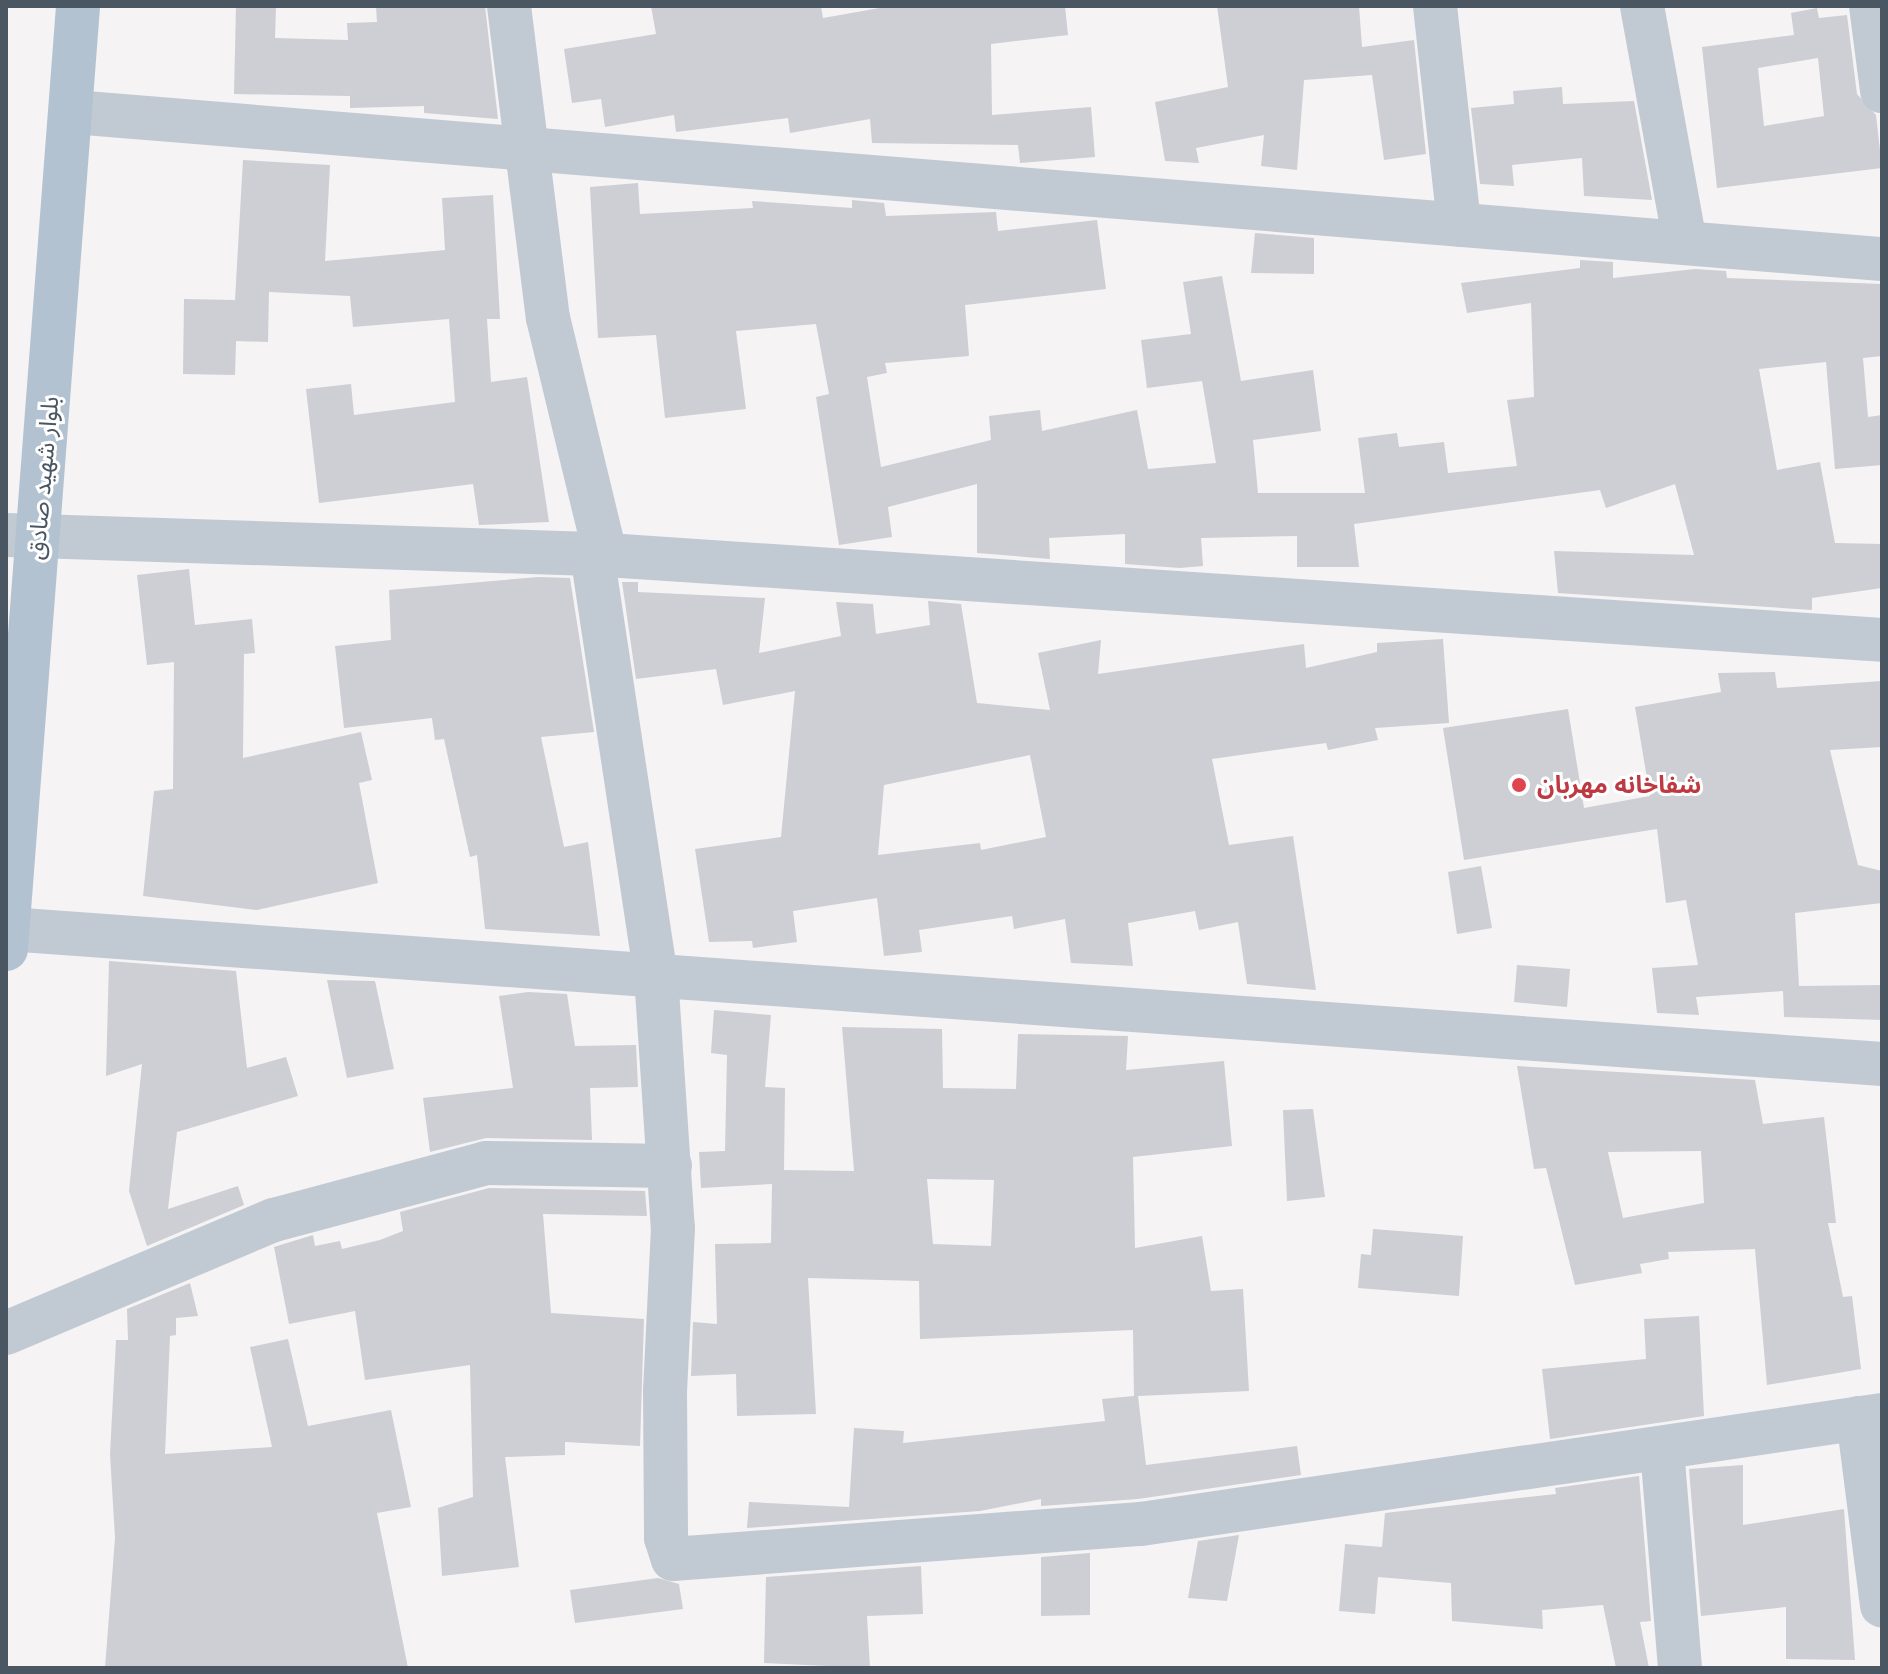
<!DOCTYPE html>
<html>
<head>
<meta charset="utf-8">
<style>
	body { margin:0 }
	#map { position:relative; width:1888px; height:1674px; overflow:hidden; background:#f5f3f3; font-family:Quicksand,"Noto Sans Arabic",sans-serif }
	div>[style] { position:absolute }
	.building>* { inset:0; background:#cdcfd5 }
	.minor>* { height:44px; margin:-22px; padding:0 22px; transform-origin:22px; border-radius:22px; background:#c1cad2 }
	.major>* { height:44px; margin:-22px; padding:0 22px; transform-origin:22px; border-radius:22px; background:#b3c2d1 }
	.dots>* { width:22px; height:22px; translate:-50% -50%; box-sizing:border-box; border:4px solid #fff; border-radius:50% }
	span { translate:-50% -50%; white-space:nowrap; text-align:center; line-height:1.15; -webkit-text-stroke:6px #fff; paint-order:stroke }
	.street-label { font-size:24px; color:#4a5661 }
	.health-label { font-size:24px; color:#be3a42; font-weight:700 }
	.left { translate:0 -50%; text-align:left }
	.frame { position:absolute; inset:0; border:8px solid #4a5661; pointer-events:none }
</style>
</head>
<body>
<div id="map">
	<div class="building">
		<i style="clip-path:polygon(236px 6px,276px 6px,275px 38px,348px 40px,347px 23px,377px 22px,376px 6px,485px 6px,498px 119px,424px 113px,424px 106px,350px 108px,350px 96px,234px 94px)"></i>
		<i style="clip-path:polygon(651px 6px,821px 6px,823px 18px,891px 6px,1065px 6px,1068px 35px,991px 44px,992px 115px,1091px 107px,1095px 157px,1020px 163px,1018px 145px,872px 143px,870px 119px,790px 133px,788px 118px,676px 132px,674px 115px,605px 127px,601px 99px,572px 103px,564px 49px,656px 34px)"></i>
		<i style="clip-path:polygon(1217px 6px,1359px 6px,1362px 47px,1414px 40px,1426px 154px,1384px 160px,1372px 75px,1304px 80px,1297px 170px,1261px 166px,1264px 135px,1196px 148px,1199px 163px,1165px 161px,1155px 102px,1228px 87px)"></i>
		<i style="clip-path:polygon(evenodd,1817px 8px,1819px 18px,1847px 15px,1857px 94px,1876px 115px,1882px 168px,1717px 188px,1702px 47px,1794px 35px,1791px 13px,1817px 8px,1818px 58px,1824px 116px,1764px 126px,1758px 68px,1818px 58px)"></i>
		<i style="clip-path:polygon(1562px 87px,1563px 104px,1634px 101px,1652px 200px,1584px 196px,1582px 158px,1512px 165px,1514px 186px,1480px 184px,1471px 108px,1514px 104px,1513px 91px)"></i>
		<i style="clip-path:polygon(243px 160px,330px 165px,325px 261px,445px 250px,442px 198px,493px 195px,500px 319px,487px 319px,491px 382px,527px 377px,549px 522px,479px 525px,473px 484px,319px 503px,306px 389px,351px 384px,354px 415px,455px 402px,449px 319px,353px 327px,350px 296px,269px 292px,268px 342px,236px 341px,235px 375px,183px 374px,184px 299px,235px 300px)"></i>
		<i style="clip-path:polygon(638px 183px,640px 214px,753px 208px,752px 201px,852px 208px,852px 200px,884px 203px,886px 216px,996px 212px,998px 231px,1097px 220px,1106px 289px,965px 305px,969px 356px,885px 363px,887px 373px,867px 377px,881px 467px,991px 440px,989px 416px,1040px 410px,1042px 431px,1137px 410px,1148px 469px,1216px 463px,1202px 381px,1147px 388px,1141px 340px,1191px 334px,1183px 282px,1222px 276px,1241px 381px,1313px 370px,1321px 431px,1253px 440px,1258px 493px,1365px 493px,1358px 438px,1397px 433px,1399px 447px,1444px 442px,1448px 473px,1517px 466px,1507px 400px,1534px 397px,1531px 303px,1467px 313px,1461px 283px,1580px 268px,1580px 260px,1613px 262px,1613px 278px,1695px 269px,1726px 271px,1727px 278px,1882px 284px,1882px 356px,1863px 358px,1868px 417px,1882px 415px,1882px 465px,1835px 469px,1826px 362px,1759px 369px,1777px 470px,1820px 462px,1835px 543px,1882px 544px,1882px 588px,1812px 598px,1812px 610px,1558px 593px,1554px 551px,1694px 555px,1675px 484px,1606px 508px,1600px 490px,1354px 524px,1359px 567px,1297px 567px,1297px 536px,1201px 538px,1203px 566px,1180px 568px,1125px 564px,1125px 534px,1049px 538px,1050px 559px,977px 553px,977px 484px,888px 507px,892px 537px,839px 545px,816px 397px,829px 394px,816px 324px,736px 331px,746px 409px,665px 418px,656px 335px,598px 338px,590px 187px)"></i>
		<i style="clip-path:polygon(1255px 233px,1314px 238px,1314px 274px,1251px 273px)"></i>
		<i style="clip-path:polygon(189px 569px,195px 625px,252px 619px,255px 653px,244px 654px,243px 758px,361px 732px,372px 780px,359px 783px,378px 883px,257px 910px,143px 896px,154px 791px,173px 789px,174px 662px,147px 665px,137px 575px)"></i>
		<i style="clip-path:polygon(538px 577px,570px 578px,594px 732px,541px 737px,564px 847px,588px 842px,600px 936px,485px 929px,477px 855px,470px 857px,444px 739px,435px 740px,432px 718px,344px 728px,335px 646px,391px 640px,389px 590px)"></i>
		<i style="clip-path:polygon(evenodd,622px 582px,638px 582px,638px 592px,765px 598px,759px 653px,841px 636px,836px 602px,873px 604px,876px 634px,930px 625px,928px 601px,961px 604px,977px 703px,1050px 710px,1038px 653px,1101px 640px,1098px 674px,1304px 644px,1306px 668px,1377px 652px,1377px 643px,1443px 639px,1449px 723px,1375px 728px,1378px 740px,1328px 750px,1326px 743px,1212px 759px,1229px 845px,1293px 836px,1316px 990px,1247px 984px,1238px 922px,1199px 930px,1195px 911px,1128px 923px,1133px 966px,1071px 963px,1065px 919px,1014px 929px,1012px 916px,919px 930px,922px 952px,884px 956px,877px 898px,793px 911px,797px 942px,753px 948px,752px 941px,709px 942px,695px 849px,781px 837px,795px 691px,723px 705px,716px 669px,636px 679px,622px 582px,1030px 755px,1046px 837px,981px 850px,980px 843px,878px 855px,884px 785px,1030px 755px)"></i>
		<i style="clip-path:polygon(1775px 672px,1777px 688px,1882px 681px,1882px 747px,1830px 750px,1858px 865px,1882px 871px,1882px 903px,1795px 913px,1799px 986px,1882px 985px,1882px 1020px,1784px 1017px,1783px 991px,1696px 997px,1699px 1015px,1657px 1013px,1652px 968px,1698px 965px,1686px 900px,1666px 903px,1657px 829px,1464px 860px,1443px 728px,1568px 709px,1584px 808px,1650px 796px,1635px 707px,1721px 692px,1718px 673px)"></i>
		<i style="clip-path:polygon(1481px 866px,1492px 928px,1457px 934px,1448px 872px)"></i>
		<i style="clip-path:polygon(109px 961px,236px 971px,247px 1068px,286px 1057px,298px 1096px,177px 1132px,168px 1209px,238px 1186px,244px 1205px,147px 1246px,129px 1191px,142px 1064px,106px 1076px)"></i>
		<i style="clip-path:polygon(1517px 965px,1570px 969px,1567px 1007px,1514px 1002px)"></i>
		<i style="clip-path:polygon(327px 980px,375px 981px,394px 1069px,347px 1078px)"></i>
		<i style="clip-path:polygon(528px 992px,567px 994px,575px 1046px,636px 1045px,638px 1087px,590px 1088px,592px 1140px,486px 1138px,430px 1152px,423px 1098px,513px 1088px,499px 996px)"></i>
		<i style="clip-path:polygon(evenodd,714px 1010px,771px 1015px,765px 1087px,785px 1088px,784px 1170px,854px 1171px,842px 1027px,942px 1029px,943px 1088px,1016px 1089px,1018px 1034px,1128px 1036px,1126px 1070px,1224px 1061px,1232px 1146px,1133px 1157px,1135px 1248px,1202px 1236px,1211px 1291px,1243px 1289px,1249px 1391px,1138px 1396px,1146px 1465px,1297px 1446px,1301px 1475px,1138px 1499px,1041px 1506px,1041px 1499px,980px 1511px,747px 1528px,749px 1502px,849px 1507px,854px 1428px,904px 1431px,903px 1443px,1105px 1421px,1102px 1399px,1134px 1396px,1133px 1330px,920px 1339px,919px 1281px,808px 1278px,816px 1414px,737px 1416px,736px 1374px,691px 1376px,693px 1322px,717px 1324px,715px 1244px,771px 1243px,772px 1184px,701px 1188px,699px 1152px,725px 1151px,727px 1055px,711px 1053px,714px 1010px,927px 1179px,994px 1180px,991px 1246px,933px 1244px,927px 1179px)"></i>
		<i style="clip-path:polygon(evenodd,1517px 1066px,1755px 1080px,1763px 1124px,1824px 1117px,1836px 1223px,1828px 1223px,1843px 1297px,1852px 1296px,1861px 1369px,1767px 1385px,1755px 1249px,1668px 1252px,1669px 1259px,1640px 1264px,1642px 1273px,1575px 1285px,1546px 1168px,1534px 1169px,1517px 1066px,1701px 1151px,1704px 1203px,1623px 1218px,1608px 1152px,1701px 1151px)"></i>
		<i style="clip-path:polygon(1313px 1109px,1325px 1197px,1287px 1201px,1283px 1110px)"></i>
		<i style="clip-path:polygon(489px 1188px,645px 1191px,647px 1216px,543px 1214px,551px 1313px,644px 1319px,640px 1446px,565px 1442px,565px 1455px,505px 1457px,519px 1567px,442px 1576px,438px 1508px,473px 1497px,470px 1365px,365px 1380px,355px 1311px,289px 1324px,274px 1247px,313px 1235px,315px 1246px,340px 1241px,342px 1249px,380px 1240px,403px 1231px,400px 1212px)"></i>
		<i style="clip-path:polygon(1373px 1229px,1463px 1236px,1459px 1296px,1358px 1288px,1361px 1254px,1371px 1255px)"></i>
		<i style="clip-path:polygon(190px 1283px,198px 1316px,176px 1318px,176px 1335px,170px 1336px,165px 1454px,272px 1447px,250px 1347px,288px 1339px,308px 1426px,391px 1410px,411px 1507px,377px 1513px,408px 1668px,105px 1668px,115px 1538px,110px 1454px,116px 1340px,128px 1340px,127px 1309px)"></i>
		<i style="clip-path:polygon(1699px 1316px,1704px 1416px,1550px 1439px,1542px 1369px,1646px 1359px,1644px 1319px)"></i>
		<i style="clip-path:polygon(1743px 1465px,1743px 1525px,1844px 1509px,1855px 1660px,1786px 1659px,1786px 1607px,1701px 1616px,1689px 1469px)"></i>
		<i style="clip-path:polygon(1639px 1476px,1651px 1621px,1640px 1622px,1649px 1668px,1616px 1668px,1603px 1605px,1542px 1610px,1543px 1629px,1452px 1621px,1451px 1583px,1378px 1577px,1375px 1614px,1339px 1611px,1345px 1544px,1382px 1547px,1385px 1513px,1556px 1494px,1555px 1488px)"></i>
		<i style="clip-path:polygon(1239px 1535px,1227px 1601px,1188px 1598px,1198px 1541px)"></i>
		<i style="clip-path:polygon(1090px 1553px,1090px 1615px,1041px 1616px,1041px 1557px)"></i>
		<i style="clip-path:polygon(921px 1566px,923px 1614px,867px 1616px,870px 1668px,764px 1663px,766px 1577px)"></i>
		<i style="clip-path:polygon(658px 1578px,679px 1584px,683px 1609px,575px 1623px,570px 1590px)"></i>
	</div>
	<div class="minor">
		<i style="left:509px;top:6px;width:314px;rotate:82.9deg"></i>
		<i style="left:548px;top:318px;width:246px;rotate:76.4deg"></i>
		<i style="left:1435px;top:6px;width:220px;rotate:83.7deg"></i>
		<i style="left:1642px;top:6px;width:241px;rotate:79.7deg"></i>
		<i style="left:1871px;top:6px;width:86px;rotate:82.6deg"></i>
		<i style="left:73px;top:112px;width:1815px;rotate:4.65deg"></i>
		<i style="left:6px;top:535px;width:586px;rotate:1.86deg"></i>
		<i style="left:592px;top:554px;width:1293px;rotate:3.81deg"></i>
		<i style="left:592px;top:554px;width:426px;rotate:81.4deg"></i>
		<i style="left:656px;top:975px;width:254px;rotate:86.2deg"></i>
		<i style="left:673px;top:1228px;width:163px;rotate:92.8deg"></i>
		<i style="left:665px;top:1391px;width:147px;rotate:89.6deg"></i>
		<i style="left:666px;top:1538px;width:22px;rotate:72deg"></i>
		<i style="left:673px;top:1559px;width:469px;rotate:-4.3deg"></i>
		<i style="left:1141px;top:1524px;width:749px;rotate:-8.37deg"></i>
		<i style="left:8px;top:929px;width:1879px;rotate:4.12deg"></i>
		<i style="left:6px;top:1333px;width:291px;rotate:-22.9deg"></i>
		<i style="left:274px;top:1220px;width:220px;rotate:-15deg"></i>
		<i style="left:486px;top:1163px;width:184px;rotate:0.9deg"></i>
		<i style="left:1858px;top:1418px;width:189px;rotate:82.7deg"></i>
		<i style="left:1662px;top:1449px;width:220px;rotate:85.3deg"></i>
	</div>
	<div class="major">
		<i style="left:6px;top:949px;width:946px;rotate:-85.63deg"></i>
	</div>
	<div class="dots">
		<i style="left:1519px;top:785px;background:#e0444e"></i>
	</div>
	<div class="street-label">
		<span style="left:43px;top:478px;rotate:-85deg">بلوار شهید صادق</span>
	</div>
	<div class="health-label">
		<span class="left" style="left:1537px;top:785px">شفاخانه مهربان</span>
	</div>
	<div class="frame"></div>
</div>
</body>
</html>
